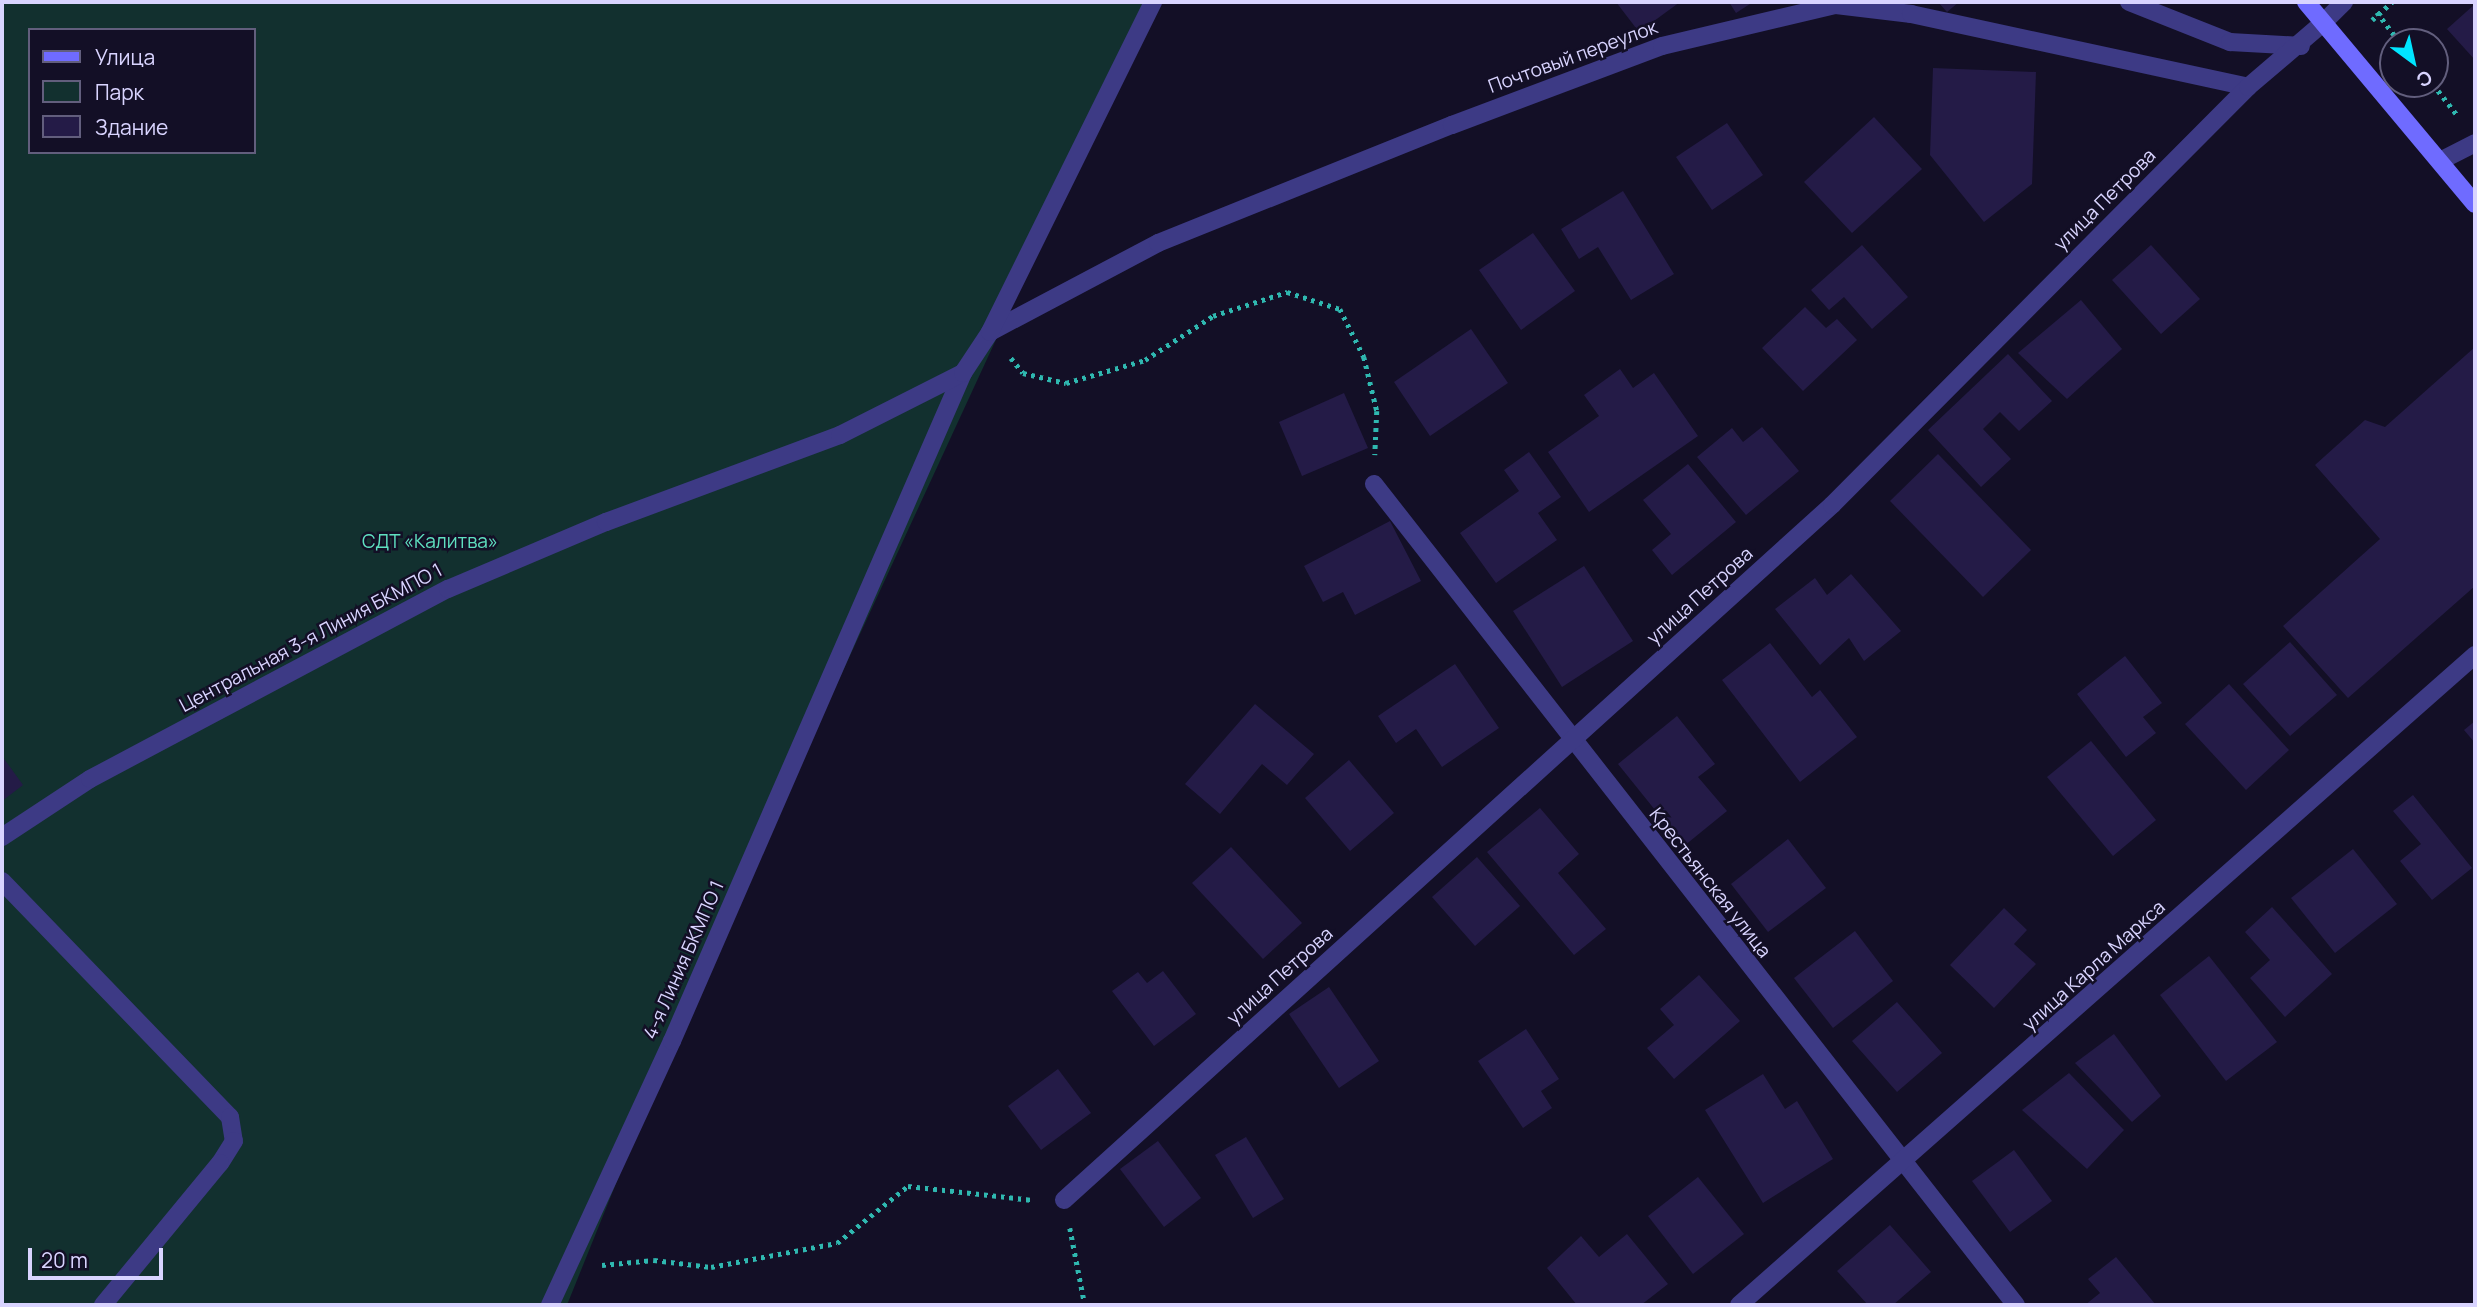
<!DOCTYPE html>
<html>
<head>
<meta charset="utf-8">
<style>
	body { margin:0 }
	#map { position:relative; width:2477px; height:1307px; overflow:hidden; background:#130f26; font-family:Manrope,sans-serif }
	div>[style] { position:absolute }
	.green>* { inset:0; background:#12302f }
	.building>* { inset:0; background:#241b47 }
	.path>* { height:4.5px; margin-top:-2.25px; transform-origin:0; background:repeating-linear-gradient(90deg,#2fb8b0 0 3.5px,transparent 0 8.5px) }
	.service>* { height:18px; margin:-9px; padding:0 9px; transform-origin:9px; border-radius:9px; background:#3d3a85 }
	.minor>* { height:18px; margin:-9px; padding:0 9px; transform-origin:9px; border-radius:9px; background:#3d3a85 }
	.tertiary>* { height:18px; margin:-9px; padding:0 9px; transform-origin:9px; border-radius:9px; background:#3d3a85 }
	.secondary>* { height:18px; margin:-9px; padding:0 9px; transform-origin:9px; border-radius:9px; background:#6f6bff }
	span { translate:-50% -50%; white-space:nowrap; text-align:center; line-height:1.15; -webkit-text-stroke:5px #130f26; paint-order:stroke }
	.street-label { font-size:19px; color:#d9d4ff }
	.park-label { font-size:19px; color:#5fe0c0 }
	.frame { position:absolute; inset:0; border:4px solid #d9d4ff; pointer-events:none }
	.legend { position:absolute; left:28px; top:28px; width:228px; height:126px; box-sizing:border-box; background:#130f26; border:2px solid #625e7d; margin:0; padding:9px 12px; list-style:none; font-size:21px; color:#d9d4ff }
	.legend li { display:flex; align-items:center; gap:14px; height:35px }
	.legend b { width:35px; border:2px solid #625e7d }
	.north { position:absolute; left:2379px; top:28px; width:70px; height:70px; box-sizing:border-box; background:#130f26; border:2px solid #625e7d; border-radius:50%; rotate:147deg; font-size:19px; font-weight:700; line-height:28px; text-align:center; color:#d9d4ff }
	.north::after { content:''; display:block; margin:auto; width:24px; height:32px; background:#00e5ff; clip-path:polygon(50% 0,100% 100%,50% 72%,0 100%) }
	.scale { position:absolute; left:28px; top:1248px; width:135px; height:32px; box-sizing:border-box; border:4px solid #d9d4ff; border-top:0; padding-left:9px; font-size:21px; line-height:24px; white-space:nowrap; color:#d9d4ff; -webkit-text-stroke:5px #130f26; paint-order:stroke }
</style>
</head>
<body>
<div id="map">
	<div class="green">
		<i style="clip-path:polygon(evenodd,2px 2px,1152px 2px,684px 1015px,567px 1305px,2px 1305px,2px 2px,30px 30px,254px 30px,254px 152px,30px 152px,30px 30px)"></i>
	</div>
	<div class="building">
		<i style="clip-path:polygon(1616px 2px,1680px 2px,1639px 32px)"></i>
		<i style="clip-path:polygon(1729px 2px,1753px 2px,1736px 13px)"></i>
		<i style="clip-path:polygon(1938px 2px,1959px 2px,1947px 12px)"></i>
		<i style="clip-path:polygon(2475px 4px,2475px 60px,2447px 29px)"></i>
		<i style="clip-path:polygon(1933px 68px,2036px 72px,2032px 184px,1984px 222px,1930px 155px)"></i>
		<i style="clip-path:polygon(1874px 117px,1922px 169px,1852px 233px,1804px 182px)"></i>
		<i style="clip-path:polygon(1727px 123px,1763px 175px,1712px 210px,1676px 157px)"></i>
		<i style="clip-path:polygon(1623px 191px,1674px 274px,1631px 300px,1598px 247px,1579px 259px,1561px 229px)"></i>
		<i style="clip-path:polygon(1533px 233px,1575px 291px,1521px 330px,1479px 270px)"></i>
		<i style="clip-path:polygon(1862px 245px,1908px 297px,1872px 329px,1844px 297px,1829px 310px,1811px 290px)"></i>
		<i style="clip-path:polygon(2151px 245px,2200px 299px,2161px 334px,2112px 280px)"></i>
		<i style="clip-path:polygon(2081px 300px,2122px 349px,2067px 399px,2018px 353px)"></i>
		<i style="clip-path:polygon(1805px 307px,1826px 328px,1837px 319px,1857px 340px,1803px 391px,1762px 348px)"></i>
		<i style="clip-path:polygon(1471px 329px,1508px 383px,1430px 436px,1394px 382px)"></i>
		<i style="clip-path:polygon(2475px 347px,2475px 586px,2348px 698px,2283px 626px,2380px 539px,2315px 465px,2365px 420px,2385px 427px)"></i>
		<i style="clip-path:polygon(2008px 354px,2052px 401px,2019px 431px,2000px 412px,1983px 429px,2011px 459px,1981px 487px,1928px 430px)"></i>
		<i style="clip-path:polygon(1620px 369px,1633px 388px,1654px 373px,1698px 436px,1589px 512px,1548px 452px,1599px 416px,1584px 395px)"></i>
		<i style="clip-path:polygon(1344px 393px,1368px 448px,1302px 476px,1279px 422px)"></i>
		<i style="clip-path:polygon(1762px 427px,1799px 471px,1746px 515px,1697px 457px,1732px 428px,1743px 442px)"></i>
		<i style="clip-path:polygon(1529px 452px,1561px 497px,1538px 513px,1557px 540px,1496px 583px,1460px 533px,1519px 491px,1504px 470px)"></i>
		<i style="clip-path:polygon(1938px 454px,2031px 550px,1983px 597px,1890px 501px)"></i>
		<i style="clip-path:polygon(1688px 464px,1736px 522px,1672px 575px,1652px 550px,1671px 534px,1643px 500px)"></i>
		<i style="clip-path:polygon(1390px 521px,1421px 581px,1355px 615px,1343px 592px,1323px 602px,1304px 566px)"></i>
		<i style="clip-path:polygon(1584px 566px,1633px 641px,1562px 687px,1513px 611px)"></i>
		<i style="clip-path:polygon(1851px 574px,1901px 631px,1864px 661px,1849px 638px,1820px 665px,1775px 609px,1815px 578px,1827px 595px)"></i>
		<i style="clip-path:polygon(2290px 642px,2337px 695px,2290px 736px,2243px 684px)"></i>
		<i style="clip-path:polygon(1770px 643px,1812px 697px,1820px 690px,1857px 737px,1800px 782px,1722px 680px)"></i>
		<i style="clip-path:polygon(2125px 656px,2162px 703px,2143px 717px,2156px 733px,2126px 757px,2077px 694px)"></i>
		<i style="clip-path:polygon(1455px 664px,1499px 728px,1442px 767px,1416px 729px,1396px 743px,1378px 716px)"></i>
		<i style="clip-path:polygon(2229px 684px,2289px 750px,2246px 790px,2185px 724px)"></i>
		<i style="clip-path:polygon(1255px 704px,1314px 754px,1287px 785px,1262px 764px,1220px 814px,1185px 784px)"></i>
		<i style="clip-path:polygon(1677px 716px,1715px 764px,1698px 777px,1727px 811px,1684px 846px,1618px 764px)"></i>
		<i style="clip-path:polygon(2475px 721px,2475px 743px,2464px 730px)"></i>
		<i style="clip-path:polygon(2091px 741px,2156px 820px,2113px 856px,2047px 777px)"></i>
		<i style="clip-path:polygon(2px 756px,23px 785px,2px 801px)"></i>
		<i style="clip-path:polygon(1349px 760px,1394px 813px,1350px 851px,1305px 798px)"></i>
		<i style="clip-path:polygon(2413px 795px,2472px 868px,2432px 900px,2400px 861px,2421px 844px,2393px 811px)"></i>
		<i style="clip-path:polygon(1540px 808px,1579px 854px,1558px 873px,1606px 929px,1574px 955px,1487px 852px)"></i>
		<i style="clip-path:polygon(1788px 839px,1826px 888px,1768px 932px,1731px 884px)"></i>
		<i style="clip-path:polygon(1231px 847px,1302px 923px,1263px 959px,1192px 883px)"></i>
		<i style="clip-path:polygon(2353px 849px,2397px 904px,2335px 953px,2291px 898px)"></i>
		<i style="clip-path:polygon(1477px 857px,1520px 906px,1475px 946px,1432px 897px)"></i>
		<i style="clip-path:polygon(2272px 907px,2332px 974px,2285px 1017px,2250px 978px,2270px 960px,2245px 932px)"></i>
		<i style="clip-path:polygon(2004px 908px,2027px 930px,2014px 944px,2036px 964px,1994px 1008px,1950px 965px)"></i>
		<i style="clip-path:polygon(1855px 931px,1893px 981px,1833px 1028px,1794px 978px)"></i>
		<i style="clip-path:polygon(2209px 956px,2277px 1042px,2226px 1081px,2160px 995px)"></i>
		<i style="clip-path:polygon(1163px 971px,1196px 1014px,1154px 1046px,1112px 991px,1138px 972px,1147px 983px)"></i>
		<i style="clip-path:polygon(1699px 975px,1740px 1021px,1674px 1079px,1647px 1048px,1674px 1025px,1660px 1009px)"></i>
		<i style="clip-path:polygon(1329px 987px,1379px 1061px,1339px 1088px,1289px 1014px)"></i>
		<i style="clip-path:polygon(1897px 1002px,1942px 1053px,1897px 1092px,1852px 1041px)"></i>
		<i style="clip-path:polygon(1526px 1029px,1559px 1079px,1541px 1091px,1552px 1108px,1523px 1128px,1478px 1061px)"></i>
		<i style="clip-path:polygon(2114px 1034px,2161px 1096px,2132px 1122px,2075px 1063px)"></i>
		<i style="clip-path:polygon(1058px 1069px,1091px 1113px,1041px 1150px,1008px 1106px)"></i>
		<i style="clip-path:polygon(2069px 1073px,2124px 1130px,2087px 1169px,2022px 1110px)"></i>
		<i style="clip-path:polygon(1763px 1074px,1785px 1109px,1797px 1101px,1833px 1159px,1763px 1203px,1705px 1110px)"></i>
		<i style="clip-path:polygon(1246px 1137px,1284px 1199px,1253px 1218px,1215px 1155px)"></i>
		<i style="clip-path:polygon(1158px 1141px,1201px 1198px,1164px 1227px,1120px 1169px)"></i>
		<i style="clip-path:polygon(2014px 1150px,2052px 1201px,2010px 1232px,1972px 1181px)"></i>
		<i style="clip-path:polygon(1698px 1177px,1744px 1234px,1693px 1274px,1648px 1216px)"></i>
		<i style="clip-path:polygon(1890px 1225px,1931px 1272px,1893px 1305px,1868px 1305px,1837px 1271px)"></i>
		<i style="clip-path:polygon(1627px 1234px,1668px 1284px,1641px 1305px,1577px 1305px,1547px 1268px,1581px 1236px,1599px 1257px)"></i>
		<i style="clip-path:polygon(2116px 1257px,2156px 1305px,2085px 1305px,2100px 1293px,2088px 1279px)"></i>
	</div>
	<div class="path">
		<i style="left:2377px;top:12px;width:38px;rotate:53deg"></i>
		<i style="left:2372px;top:20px;width:27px;rotate:-42deg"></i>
		<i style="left:2433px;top:84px;width:41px;rotate:52deg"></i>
		<i style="left:1011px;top:358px;width:19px;rotate:51deg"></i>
		<i style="left:1023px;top:373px;width:44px;rotate:13.1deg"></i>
		<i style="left:1066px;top:383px;width:82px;rotate:-16.2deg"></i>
		<i style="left:1145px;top:360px;width:81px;rotate:-32.9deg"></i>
		<i style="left:1213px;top:316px;width:78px;rotate:-18deg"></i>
		<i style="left:1287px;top:292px;width:56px;rotate:17.8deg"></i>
		<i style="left:1340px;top:309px;width:54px;rotate:63.4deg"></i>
		<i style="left:1364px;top:357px;width:56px;rotate:76.5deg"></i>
		<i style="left:1377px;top:411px;width:44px;rotate:92.6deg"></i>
		<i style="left:1070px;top:1228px;width:78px;rotate:79deg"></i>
		<i style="left:602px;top:1265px;width:52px;rotate:-5.5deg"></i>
		<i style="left:654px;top:1260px;width:57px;rotate:7deg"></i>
		<i style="left:711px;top:1267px;width:128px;rotate:-10.8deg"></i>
		<i style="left:837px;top:1243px;width:91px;rotate:-38.8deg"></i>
		<i style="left:908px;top:1186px;width:125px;rotate:6.4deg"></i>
	</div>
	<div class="service">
		<i style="left:2129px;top:2px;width:109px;rotate:21.6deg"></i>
		<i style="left:2230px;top:42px;width:71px;rotate:3.2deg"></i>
		<i style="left:2440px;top:161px;width:39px;rotate:-27deg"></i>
		<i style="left:990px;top:332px;width:190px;rotate:-27.9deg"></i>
		<i style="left:1158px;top:243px;width:317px;rotate:-21.9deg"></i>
		<i style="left:2px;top:881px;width:328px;rotate:46deg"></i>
		<i style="left:230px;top:1117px;width:24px;rotate:81deg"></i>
		<i style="left:234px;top:1141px;width:26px;rotate:122deg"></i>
		<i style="left:220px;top:1163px;width:184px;rotate:129.5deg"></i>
		<i style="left:550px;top:1305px;width:291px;rotate:-65.2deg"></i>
		<i style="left:672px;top:1041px;width:729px;rotate:-66.46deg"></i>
	</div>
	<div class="minor">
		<i style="left:1452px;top:125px;width:224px;rotate:-20.6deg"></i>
		<i style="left:1662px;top:46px;width:179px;rotate:-13.3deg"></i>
		<i style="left:1836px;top:5px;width:76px;rotate:6.8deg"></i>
		<i style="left:1911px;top:14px;width:345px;rotate:12.2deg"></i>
		<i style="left:1374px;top:484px;width:1042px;rotate:51.98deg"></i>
		<i style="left:2px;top:837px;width:105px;rotate:-33.4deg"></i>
		<i style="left:90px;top:779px;width:405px;rotate:-28deg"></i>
		<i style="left:448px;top:589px;width:172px;rotate:-23deg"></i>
		<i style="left:606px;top:522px;width:250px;rotate:-20.4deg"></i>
		<i style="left:840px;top:435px;width:138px;rotate:-26.8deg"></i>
		<i style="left:963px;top:373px;width:49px;rotate:-56.6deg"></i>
		<i style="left:990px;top:332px;width:368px;rotate:-63.7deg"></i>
		<i style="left:1064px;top:1200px;width:1036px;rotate:-42.14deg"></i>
		<i style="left:1832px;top:505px;width:590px;rotate:-45.14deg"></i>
		<i style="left:2248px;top:87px;width:99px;rotate:-40.5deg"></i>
		<i style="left:1739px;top:1305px;width:982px;rotate:-41.45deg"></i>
	</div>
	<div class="tertiary">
		<i style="left:2323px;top:23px;width:30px;rotate:-45deg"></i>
	</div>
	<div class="secondary">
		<i style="left:2306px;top:2px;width:263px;rotate:50.1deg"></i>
	</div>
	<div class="street-label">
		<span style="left:1573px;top:57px;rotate:-20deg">Почтовый переулок</span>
		<span style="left:2105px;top:200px;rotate:-45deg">улица Петрова</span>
		<span style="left:1700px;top:596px;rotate:-42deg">улица Петрова</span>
		<span style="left:311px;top:638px;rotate:-28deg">Центральная 3-я Линия БКМПО 1</span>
		<span style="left:1710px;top:883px;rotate:52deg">Крестьянская улица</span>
		<span style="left:684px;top:960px;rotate:-66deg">4-я Линия БКМПО 1</span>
		<span style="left:2094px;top:966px;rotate:-42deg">улица Карла Маркса</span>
		<span style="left:1280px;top:976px;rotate:-42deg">улица Петрова</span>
	</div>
	<div class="park-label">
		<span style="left:430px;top:542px">СДТ «Калитва»</span>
	</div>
	<div class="frame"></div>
	<ul class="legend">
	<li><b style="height:9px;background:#6f6bff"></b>Улица</li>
	<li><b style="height:19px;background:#12302f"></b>Парк</li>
	<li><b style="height:19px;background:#241b47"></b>Здание</li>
	</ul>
	<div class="north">С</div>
	<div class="scale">20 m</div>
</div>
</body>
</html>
